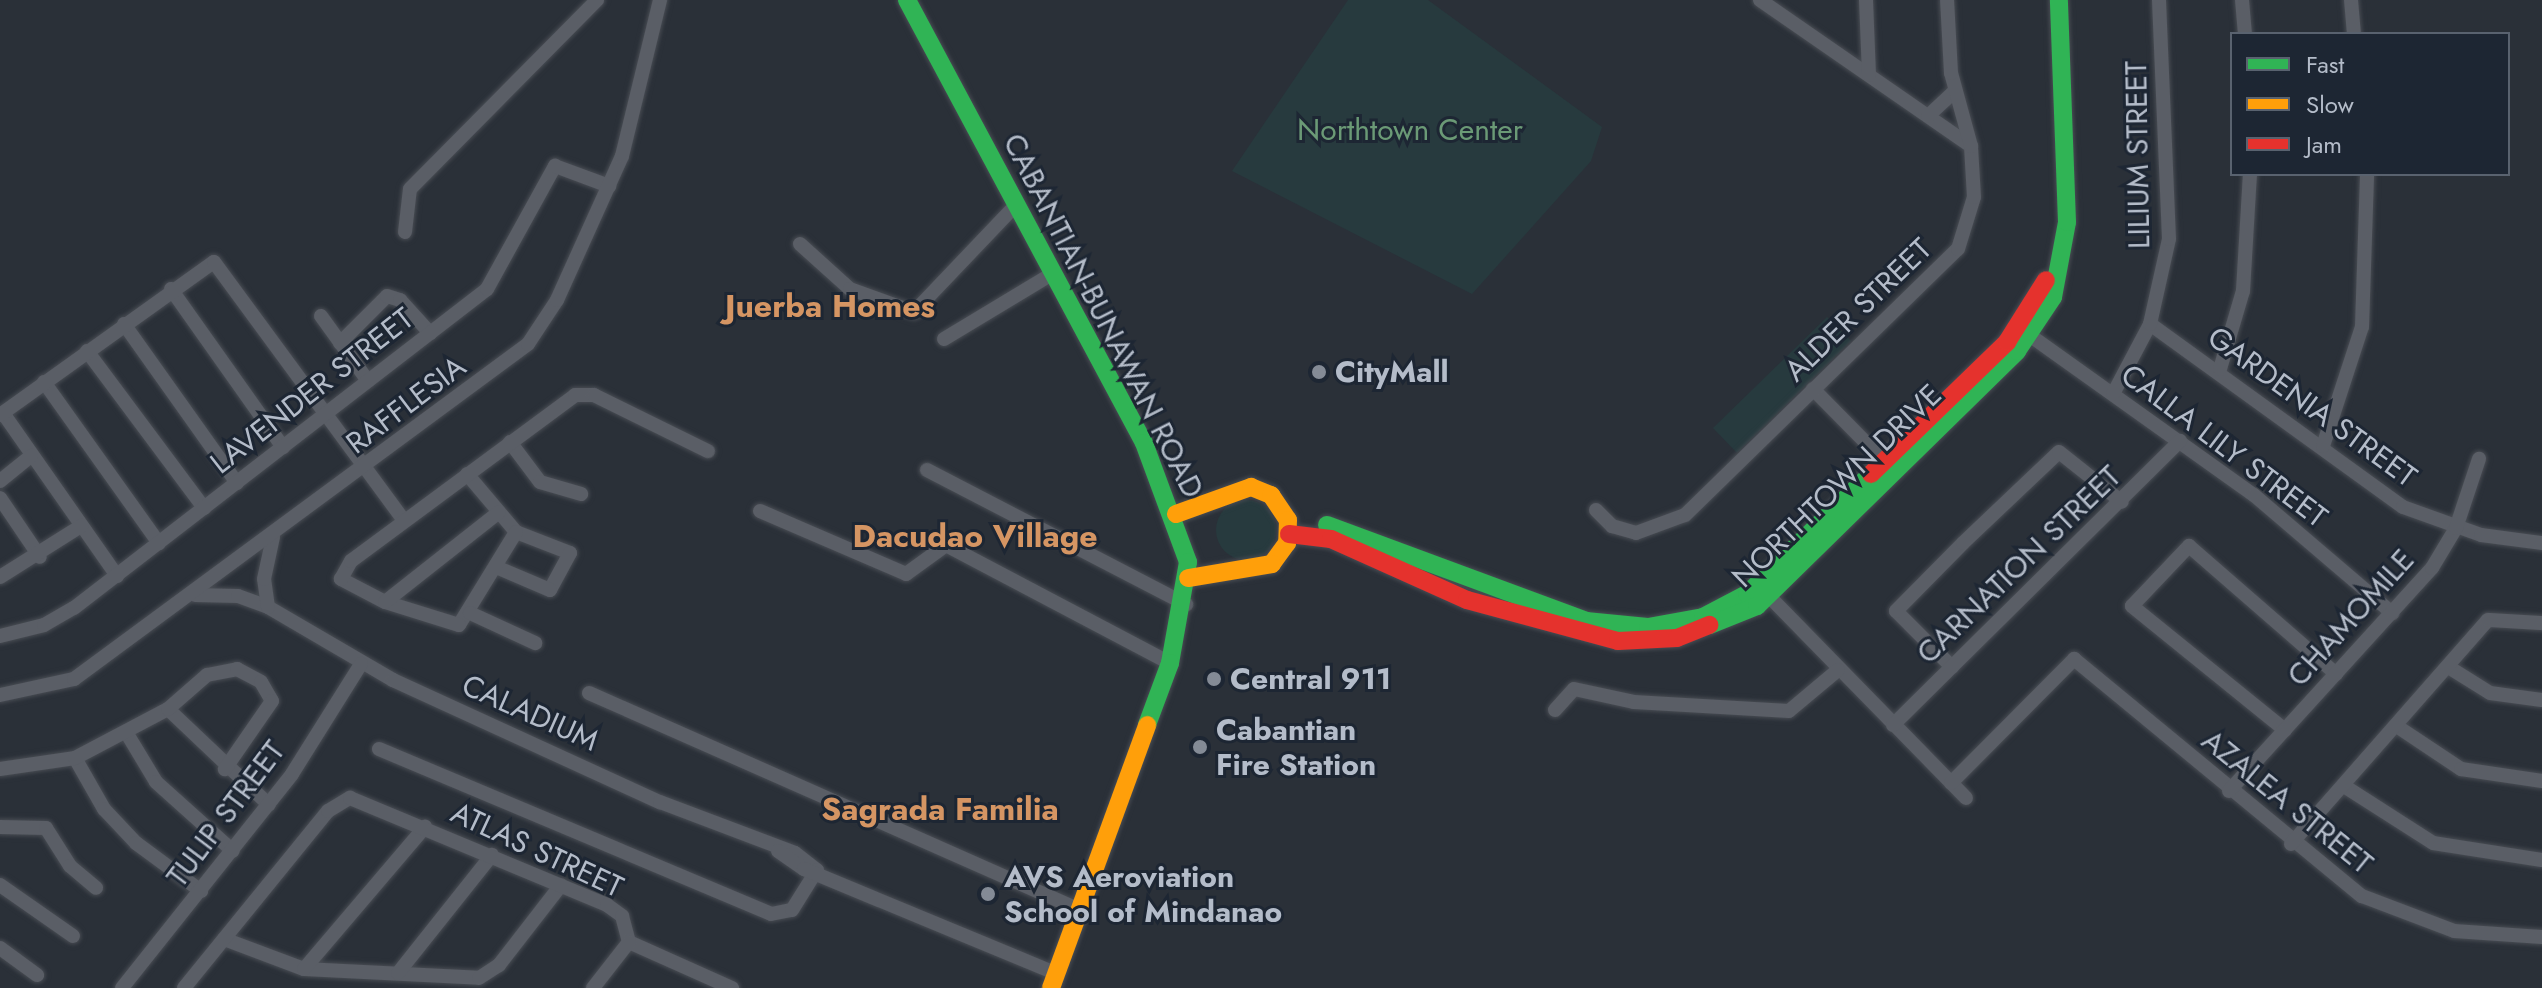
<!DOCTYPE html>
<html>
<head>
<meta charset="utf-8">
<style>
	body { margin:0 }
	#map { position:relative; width:2542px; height:988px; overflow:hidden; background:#2a3038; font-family:Jost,sans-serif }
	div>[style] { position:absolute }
	.green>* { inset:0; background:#273a3e }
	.round { border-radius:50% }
	.roads { filter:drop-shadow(0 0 2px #484c53) drop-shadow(0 0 2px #484c53) }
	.street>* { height:14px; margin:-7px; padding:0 7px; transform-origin:7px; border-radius:7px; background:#5a5e66 }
	.fast>* { height:18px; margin:-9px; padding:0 9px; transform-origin:9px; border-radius:9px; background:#30b455 }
	.slow>* { height:18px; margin:-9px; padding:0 9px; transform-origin:9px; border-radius:9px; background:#ff9f0a }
	.jam>* { height:18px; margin:-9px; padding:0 9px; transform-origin:9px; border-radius:9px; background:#e5322d }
	.dots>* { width:22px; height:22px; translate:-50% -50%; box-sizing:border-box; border:4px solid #1d2633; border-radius:50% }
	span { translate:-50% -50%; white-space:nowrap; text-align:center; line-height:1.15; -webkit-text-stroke:6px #1d2633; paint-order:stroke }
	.park-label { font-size:30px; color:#6b9a76 }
	.street-label { font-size:30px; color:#b4bcc9 }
	.poi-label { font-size:30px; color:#b4bcc9; font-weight:700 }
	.left { translate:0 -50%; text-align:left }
	.neighbourhood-label { font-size:32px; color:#d59563; font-weight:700 }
	.legend { position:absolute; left:2230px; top:32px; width:280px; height:144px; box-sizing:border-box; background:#1d2633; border:2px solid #59626f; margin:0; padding:10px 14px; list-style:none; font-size:24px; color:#b4bcc9 }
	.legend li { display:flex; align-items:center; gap:16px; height:40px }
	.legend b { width:40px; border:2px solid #59626f }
</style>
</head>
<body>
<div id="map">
	<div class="green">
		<i style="clip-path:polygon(1348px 0,1428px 0,1602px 127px,1591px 161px,1472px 294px,1232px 171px)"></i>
		<i style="clip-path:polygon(1827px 317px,1851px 341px,1737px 453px,1713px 428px)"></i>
		<i class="round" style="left:1216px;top:500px;width:60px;height:60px"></i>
	</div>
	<div class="roads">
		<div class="street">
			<i style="left:1760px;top:0;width:257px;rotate:34.7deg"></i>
			<i style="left:1866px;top:0;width:75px;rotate:87.7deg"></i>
			<i style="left:2242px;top:0;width:34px;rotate:85deg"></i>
			<i style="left:2351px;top:0;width:34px;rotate:85deg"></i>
			<i style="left:1928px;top:116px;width:35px;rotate:-43deg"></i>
			<i style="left:405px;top:232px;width:43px;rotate:-83.4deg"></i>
			<i style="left:410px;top:189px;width:266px;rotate:-45.3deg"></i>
			<i style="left:800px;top:244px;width:67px;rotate:42deg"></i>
			<i style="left:850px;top:289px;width:68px;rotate:19.8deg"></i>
			<i style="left:914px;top:312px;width:146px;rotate:-46.4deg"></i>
			<i style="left:171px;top:289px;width:194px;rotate:54.7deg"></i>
			<i style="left:321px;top:316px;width:80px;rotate:54.1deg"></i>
			<i style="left:124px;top:324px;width:195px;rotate:54.6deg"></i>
			<i style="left:2150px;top:324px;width:312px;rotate:35.9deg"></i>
			<i style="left:2403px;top:507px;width:83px;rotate:19.7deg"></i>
			<i style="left:2481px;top:535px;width:62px;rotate:7.5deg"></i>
			<i style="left:2021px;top:329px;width:286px;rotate:35.5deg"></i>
			<i style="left:2254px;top:495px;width:182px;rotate:40.5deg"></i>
			<i style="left:944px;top:339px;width:124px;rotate:-31.1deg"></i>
			<i style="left:340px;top:343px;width:66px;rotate:-45deg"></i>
			<i style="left:387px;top:296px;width:14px;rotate:17deg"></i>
			<i style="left:400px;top:300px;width:45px;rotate:47.7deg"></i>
			<i style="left:87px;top:351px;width:196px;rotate:53.3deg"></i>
			<i style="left:2220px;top:369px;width:81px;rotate:-73.6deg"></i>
			<i style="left:2243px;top:291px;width:117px;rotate:-86.6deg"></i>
			<i style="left:44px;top:382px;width:198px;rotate:54.5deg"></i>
			<i style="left:1813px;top:389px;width:108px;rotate:45.4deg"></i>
			<i style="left:2113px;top:394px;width:79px;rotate:-62.1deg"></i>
			<i style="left:2150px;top:324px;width:87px;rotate:-77.4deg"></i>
			<i style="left:2169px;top:239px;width:239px;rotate:-92.4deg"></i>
			<i style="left:3px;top:413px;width:199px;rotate:55deg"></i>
			<i style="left:0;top:415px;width:263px;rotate:-35.6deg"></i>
			<i style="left:214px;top:262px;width:321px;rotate:53.7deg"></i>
			<i style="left:510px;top:442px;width:50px;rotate:53.1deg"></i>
			<i style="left:540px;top:482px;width:43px;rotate:16.3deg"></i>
			<i style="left:2323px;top:446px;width:125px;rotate:-71.9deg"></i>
			<i style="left:2362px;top:327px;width:153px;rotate:-88.1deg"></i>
			<i style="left:927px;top:470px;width:292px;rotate:27.4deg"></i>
			<i style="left:467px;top:474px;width:76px;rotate:49.8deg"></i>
			<i style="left:516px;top:532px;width:58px;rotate:21.3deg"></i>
			<i style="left:570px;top:553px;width:42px;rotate:118.4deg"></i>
			<i style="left:550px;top:590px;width:59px;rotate:-156.9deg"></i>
			<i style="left:0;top:481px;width:40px;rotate:-39deg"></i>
			<i style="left:0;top:498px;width:71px;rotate:55.9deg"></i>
			<i style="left:1596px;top:510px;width:23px;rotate:45deg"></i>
			<i style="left:1612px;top:526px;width:25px;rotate:16deg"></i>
			<i style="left:1636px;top:533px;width:52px;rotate:-20.2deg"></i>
			<i style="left:1685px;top:515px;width:381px;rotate:-44.3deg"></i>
			<i style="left:1958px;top:249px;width:54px;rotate:-72.9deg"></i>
			<i style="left:1974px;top:197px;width:51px;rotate:-93.4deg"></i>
			<i style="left:1971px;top:146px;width:76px;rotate:-105.3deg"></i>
			<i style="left:1951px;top:73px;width:73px;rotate:-93.1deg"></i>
			<i style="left:760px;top:511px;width:159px;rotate:23.3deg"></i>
			<i style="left:906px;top:574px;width:49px;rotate:-35.9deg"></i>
			<i style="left:946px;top:545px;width:253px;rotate:27.8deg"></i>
			<i style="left:516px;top:532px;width:109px;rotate:121.5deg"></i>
			<i style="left:459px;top:625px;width:77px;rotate:-162.7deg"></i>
			<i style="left:385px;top:602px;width:50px;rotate:-152.4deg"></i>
			<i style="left:341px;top:579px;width:21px;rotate:-61deg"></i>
			<i style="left:351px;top:561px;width:279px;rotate:-36.5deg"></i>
			<i style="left:575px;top:395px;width:19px"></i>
			<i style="left:594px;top:395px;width:127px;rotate:26.2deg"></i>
			<i style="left:0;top:577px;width:96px;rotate:-32.2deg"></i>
			<i style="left:1762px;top:589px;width:292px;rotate:45.7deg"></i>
			<i style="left:195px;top:595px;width:43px;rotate:1.3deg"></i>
			<i style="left:238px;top:596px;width:32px;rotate:20deg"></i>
			<i style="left:268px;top:607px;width:145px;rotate:30.3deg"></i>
			<i style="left:393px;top:680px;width:294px;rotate:24.6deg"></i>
			<i style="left:660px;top:802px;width:144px;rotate:20.7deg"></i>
			<i style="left:795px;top:853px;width:28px;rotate:38deg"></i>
			<i style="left:385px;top:602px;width:145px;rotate:-38.3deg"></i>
			<i style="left:268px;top:607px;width:28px;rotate:-98deg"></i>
			<i style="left:264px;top:579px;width:43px;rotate:-77.9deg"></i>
			<i style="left:470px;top:613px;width:72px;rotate:24.8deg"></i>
			<i style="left:0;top:636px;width:45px;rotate:-14deg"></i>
			<i style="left:44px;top:625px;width:34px;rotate:-30deg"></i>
			<i style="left:74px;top:608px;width:522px;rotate:-37.68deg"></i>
			<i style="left:487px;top:289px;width:141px;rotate:-61.1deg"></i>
			<i style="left:555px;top:166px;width:58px;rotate:20.3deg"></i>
			<i style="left:1952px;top:667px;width:79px;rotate:-135deg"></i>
			<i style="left:1896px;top:611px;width:95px;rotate:-45.4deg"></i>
			<i style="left:1963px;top:543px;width:132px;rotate:-43.5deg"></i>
			<i style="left:2059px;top:452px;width:80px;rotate:38.4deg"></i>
			<i style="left:2450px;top:668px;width:47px;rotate:32deg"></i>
			<i style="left:2490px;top:693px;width:52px;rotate:7.7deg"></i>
			<i style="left:589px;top:693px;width:537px;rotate:23.84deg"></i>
			<i style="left:0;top:695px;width:76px;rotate:-12.2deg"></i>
			<i style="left:74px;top:679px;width:564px;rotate:-36.42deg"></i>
			<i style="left:528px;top:344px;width:53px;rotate:-56.6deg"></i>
			<i style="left:557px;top:300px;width:158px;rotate:-65.7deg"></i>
			<i style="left:622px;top:156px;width:161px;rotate:-76.3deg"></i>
			<i style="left:168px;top:709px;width:139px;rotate:43.5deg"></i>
			<i style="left:1555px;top:710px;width:28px;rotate:-48deg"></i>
			<i style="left:1574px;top:689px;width:61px;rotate:12.2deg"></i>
			<i style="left:1634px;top:702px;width:155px;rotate:3.3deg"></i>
			<i style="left:1789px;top:711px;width:64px;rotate:-39.9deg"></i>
			<i style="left:1893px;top:725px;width:404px;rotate:-44.7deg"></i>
			<i style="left:2398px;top:727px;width:76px;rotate:33.7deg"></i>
			<i style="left:2461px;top:769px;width:82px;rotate:8.4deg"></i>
			<i style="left:2285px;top:730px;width:197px;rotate:-141deg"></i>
			<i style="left:2132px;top:606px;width:83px;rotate:-46.5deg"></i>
			<i style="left:2189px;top:546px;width:195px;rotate:41deg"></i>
			<i style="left:126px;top:732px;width:58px;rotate:59deg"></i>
			<i style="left:156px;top:782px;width:103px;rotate:41.9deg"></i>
			<i style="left:379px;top:749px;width:425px;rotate:22.8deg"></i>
			<i style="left:771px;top:914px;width:21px;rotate:-11deg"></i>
			<i style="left:792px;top:910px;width:47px;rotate:-58deg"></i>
			<i style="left:75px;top:758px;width:59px;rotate:60.4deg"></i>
			<i style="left:104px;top:809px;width:47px;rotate:46.7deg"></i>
			<i style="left:136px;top:843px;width:81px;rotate:36.4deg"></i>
			<i style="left:0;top:769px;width:76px;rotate:-8.3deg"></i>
			<i style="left:75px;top:758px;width:105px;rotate:-27.8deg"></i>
			<i style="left:168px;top:709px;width:52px;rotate:-41.1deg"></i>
			<i style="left:207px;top:675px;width:31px;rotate:-11deg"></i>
			<i style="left:237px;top:669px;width:27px;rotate:28deg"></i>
			<i style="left:261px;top:682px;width:22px;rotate:60deg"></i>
			<i style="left:272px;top:701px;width:83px;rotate:124.7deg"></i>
			<i style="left:1951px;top:783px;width:175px;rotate:-45.2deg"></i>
			<i style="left:2074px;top:659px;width:373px;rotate:39.5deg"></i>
			<i style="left:2362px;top:896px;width:98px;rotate:20.8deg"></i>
			<i style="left:2454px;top:931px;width:88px;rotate:3.9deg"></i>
			<i style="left:2344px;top:786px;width:106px;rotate:32.6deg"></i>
			<i style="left:2433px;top:843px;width:110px;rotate:8.9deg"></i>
			<i style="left:2229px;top:791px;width:302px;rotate:-47.7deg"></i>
			<i style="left:2432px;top:568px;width:47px;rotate:-59deg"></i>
			<i style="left:2456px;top:528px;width:73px;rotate:-71.6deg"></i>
			<i style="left:0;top:827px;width:46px;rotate:1.2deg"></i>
			<i style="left:46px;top:828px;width:45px;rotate:57.7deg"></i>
			<i style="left:70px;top:866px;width:34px;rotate:40deg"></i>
			<i style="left:2291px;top:844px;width:298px;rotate:-48.7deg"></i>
			<i style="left:2488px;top:620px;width:54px;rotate:3.2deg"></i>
			<i style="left:778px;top:851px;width:32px;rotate:35deg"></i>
			<i style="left:804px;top:869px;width:274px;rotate:22.5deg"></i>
			<i style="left:0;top:885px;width:89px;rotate:34.9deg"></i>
			<i style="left:224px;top:939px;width:85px;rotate:20.6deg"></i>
			<i style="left:304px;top:969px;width:175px;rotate:2.9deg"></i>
			<i style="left:479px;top:978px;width:24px;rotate:-33deg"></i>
			<i style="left:499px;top:965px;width:101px;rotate:-52.2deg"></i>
			<i style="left:629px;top:942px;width:113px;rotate:24.1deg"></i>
			<i style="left:0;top:948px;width:46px;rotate:36.1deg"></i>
			<i style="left:304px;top:969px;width:187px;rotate:-49.6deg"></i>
			<i style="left:398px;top:973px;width:151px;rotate:-51.5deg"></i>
			<i style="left:122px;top:988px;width:273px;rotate:-51.5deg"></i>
			<i style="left:292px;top:774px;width:130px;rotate:-57.9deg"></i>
			<i style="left:184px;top:988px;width:228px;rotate:-50.9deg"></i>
			<i style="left:328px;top:811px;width:26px;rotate:-31deg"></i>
			<i style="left:350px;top:798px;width:278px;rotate:22.6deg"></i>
			<i style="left:607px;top:905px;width:19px;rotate:36deg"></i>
			<i style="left:622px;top:916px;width:27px;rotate:75deg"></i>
			<i style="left:593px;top:988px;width:58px;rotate:-52deg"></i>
		</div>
		<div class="fast">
			<i style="left:907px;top:0;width:502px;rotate:61.85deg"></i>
			<i style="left:1144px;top:443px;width:127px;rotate:69.7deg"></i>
			<i style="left:1188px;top:562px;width:103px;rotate:100.1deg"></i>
			<i style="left:1170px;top:663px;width:66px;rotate:110.4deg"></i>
			<i style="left:1327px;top:525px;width:276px;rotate:20.3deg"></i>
			<i style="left:1586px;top:621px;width:62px;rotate:5.5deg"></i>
			<i style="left:1648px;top:627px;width:56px;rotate:-10.3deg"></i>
			<i style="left:1703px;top:617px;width:50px;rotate:-27.6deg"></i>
			<i style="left:1747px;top:594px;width:173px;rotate:-44.1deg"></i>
			<i style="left:1710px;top:625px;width:51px;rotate:-22deg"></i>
			<i style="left:1757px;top:606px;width:364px;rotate:-44.4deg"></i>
			<i style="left:2017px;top:351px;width:65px;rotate:-56.3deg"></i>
			<i style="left:2053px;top:297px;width:76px;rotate:-79.4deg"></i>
			<i style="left:2067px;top:222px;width:222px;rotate:-92.1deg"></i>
		</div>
		<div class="slow">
			<i style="left:1176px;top:514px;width:80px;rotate:-19.8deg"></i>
			<i style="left:1251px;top:487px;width:22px;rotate:22deg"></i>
			<i style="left:1271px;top:495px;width:30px;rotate:56deg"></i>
			<i style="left:1288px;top:520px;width:23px;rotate:92deg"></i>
			<i style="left:1287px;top:543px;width:26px;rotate:126deg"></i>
			<i style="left:1272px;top:564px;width:85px;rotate:170.5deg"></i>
			<i style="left:1051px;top:988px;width:280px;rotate:-69.9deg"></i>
		</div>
		<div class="jam">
			<i style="left:1871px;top:474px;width:190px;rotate:-44.1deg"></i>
			<i style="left:2007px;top:342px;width:73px;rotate:-57.8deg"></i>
			<i style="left:1289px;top:534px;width:42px;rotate:6.8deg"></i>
			<i style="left:1331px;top:539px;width:149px;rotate:24.2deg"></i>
			<i style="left:1467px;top:600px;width:156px;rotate:15.2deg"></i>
			<i style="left:1618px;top:641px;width:59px;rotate:-2.9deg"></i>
			<i style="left:1677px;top:638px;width:35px;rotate:-22deg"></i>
		</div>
	</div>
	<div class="dots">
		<i style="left:1319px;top:372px;background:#848b96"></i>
		<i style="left:1214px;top:679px;background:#848b96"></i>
		<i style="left:1200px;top:747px;background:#848b96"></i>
		<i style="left:988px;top:894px;background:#848b96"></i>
	</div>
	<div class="park-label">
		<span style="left:1410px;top:130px">Northtown Center</span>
	</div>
	<div class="street-label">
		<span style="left:2138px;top:155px;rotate:-91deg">LILIUM STREET</span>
		<span style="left:1858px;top:310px;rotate:-44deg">ALDER STREET</span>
		<span style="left:1103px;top:316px;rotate:63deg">CABANTIAN-BUNAWAN ROAD</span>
		<span style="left:312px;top:391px;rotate:-38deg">LAVENDER STREET</span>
		<span style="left:406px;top:405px;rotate:-37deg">RAFFLESIA</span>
		<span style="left:2312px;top:407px;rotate:36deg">GARDENIA STREET</span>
		<span style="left:2224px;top:446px;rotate:37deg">CALLA LILY STREET</span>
		<span style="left:1837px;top:486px;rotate:-44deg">NORTHTOWN DRIVE</span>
		<span style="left:2019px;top:565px;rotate:-44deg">CARNATION STREET</span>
		<span style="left:2351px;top:618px;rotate:-48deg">CHAMOMILE</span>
		<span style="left:530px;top:713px;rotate:24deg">CALADIUM</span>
		<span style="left:2287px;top:802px;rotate:39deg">AZALEA STREET</span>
		<span style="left:226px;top:814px;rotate:-53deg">TULIP STREET</span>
		<span style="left:537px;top:850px;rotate:25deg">ATLAS STREET</span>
	</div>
	<div class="poi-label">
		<span class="left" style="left:1335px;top:372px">CityMall</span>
		<span class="left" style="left:1230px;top:679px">Central 911</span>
		<span class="left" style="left:1216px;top:747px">Cabantian<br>Fire Station</span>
		<span class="left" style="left:1004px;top:894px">AVS Aeroviation<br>School of Mindanao</span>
	</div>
	<div class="neighbourhood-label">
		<span style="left:830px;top:306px">Juerba Homes</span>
		<span style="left:975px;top:536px">Dacudao Village</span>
		<span style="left:940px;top:809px">Sagrada Familia</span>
	</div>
	<ul class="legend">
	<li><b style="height:10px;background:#30b455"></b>Fast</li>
	<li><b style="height:10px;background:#ff9f0a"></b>Slow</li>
	<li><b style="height:10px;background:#e5322d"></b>Jam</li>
	</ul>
</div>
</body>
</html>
